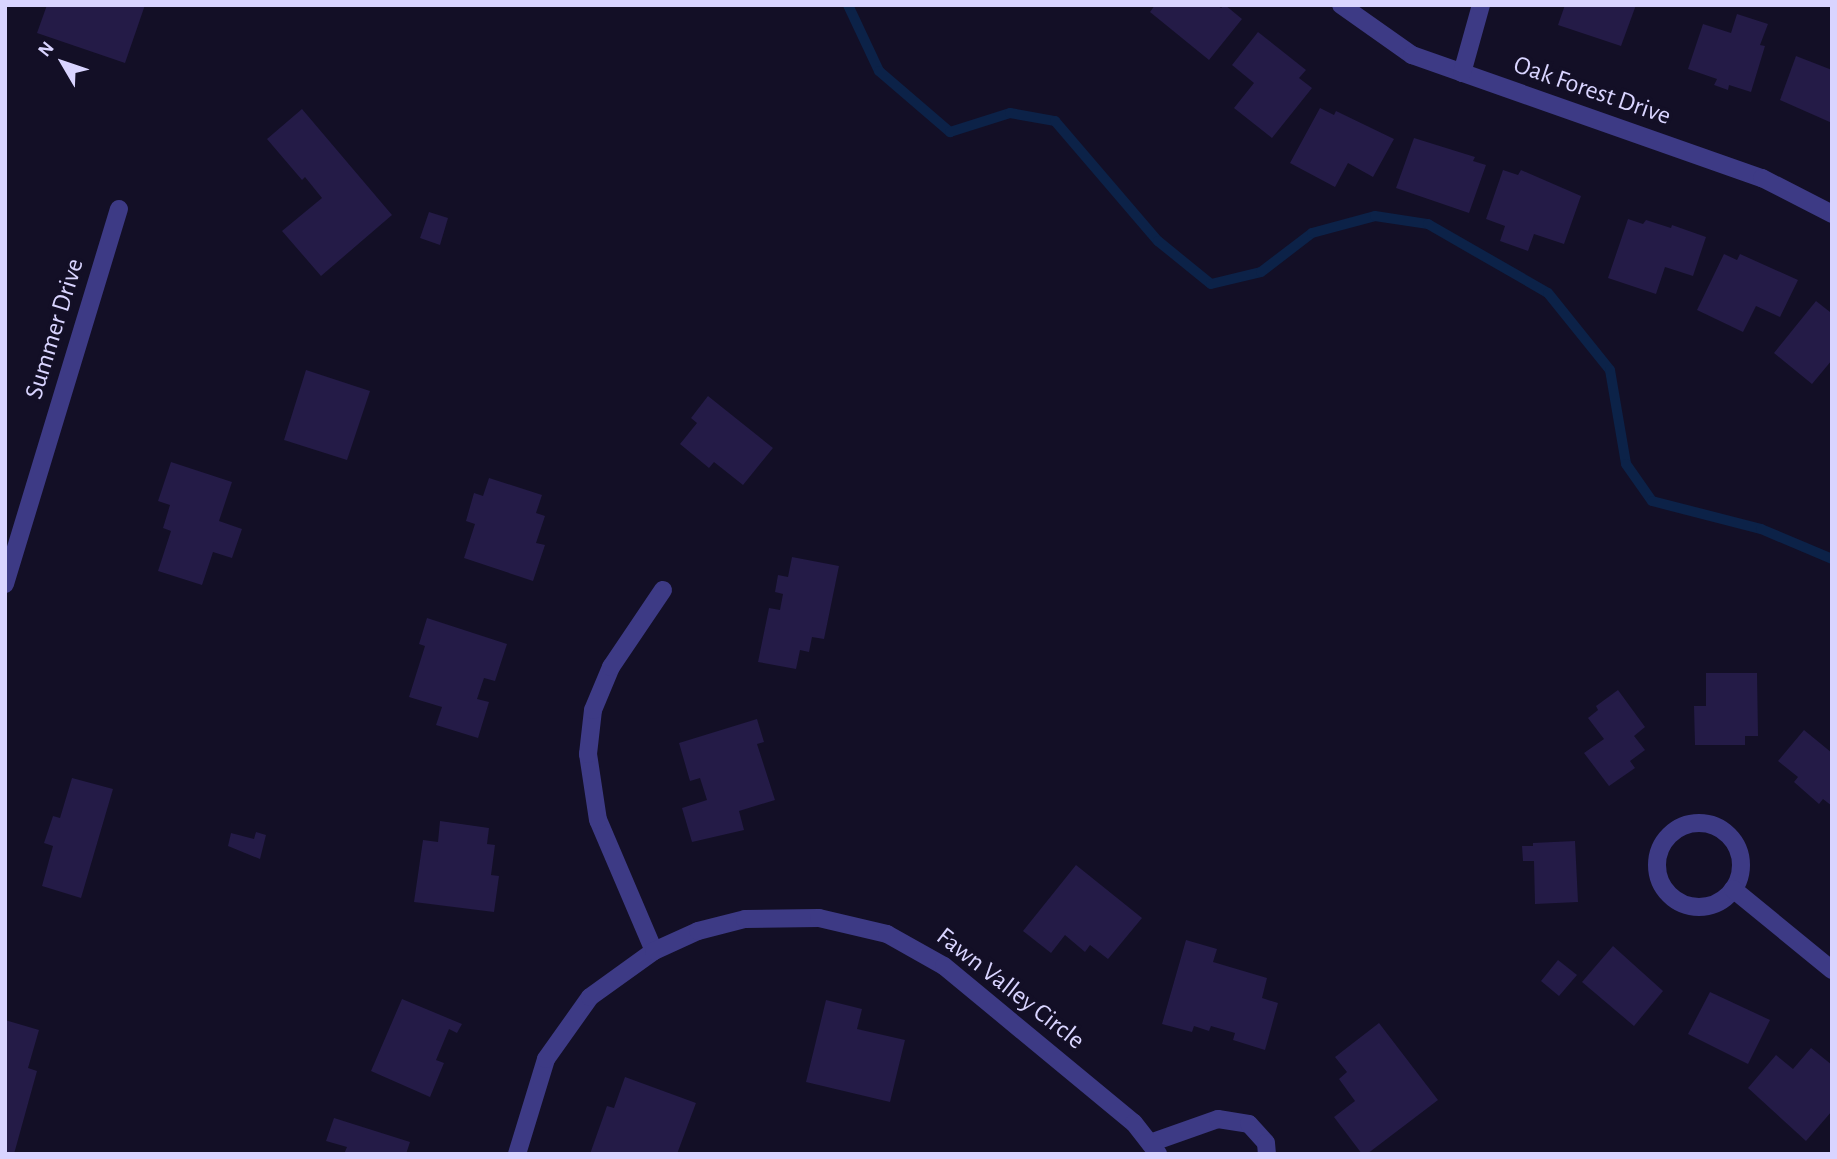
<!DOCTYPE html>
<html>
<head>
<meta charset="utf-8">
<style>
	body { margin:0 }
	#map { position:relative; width:1837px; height:1159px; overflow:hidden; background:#130f26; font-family:"Alegreya Sans",sans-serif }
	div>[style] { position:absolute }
	.stream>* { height:10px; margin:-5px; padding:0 5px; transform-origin:5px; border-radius:5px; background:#0c2248 }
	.building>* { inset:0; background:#241b47 }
	.minor>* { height:18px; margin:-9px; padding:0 9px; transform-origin:9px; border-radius:9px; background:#3d3a85 }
	.minor>.ring { margin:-9px; padding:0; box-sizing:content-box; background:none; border:18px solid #3d3a85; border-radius:50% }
	span { translate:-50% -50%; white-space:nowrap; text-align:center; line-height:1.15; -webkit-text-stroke:7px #130f26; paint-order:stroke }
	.street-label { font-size:26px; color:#d9d4ff }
	.frame { position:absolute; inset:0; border:7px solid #d9d4ff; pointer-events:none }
	.north { position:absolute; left:28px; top:28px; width:70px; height:70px; -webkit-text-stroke:5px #130f26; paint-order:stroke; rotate:309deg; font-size:19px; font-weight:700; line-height:28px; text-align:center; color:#d9d4ff }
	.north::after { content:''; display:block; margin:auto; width:24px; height:32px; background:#d9d4ff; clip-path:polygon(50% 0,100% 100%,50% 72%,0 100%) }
</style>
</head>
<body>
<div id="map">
	<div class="stream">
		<i style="left:848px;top:5px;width:73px;rotate:64.8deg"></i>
		<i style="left:879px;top:71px;width:94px;rotate:40.7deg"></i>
		<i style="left:950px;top:132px;width:63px;rotate:-17.6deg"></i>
		<i style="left:1010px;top:113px;width:46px;rotate:10.1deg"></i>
		<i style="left:1055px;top:121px;width:158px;rotate:49.4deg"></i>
		<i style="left:1158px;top:241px;width:68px;rotate:39.1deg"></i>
		<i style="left:1211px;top:284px;width:51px;rotate:-13.5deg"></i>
		<i style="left:1261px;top:272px;width:64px;rotate:-37.4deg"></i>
		<i style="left:1312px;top:233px;width:65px;rotate:-15.1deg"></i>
		<i style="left:1375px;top:216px;width:54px;rotate:8.6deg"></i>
		<i style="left:1428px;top:224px;width:138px;rotate:29.9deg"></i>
		<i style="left:1548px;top:293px;width:99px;rotate:51.2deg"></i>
		<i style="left:1610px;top:370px;width:95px;rotate:80.3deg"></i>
		<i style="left:1626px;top:464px;width:45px;rotate:54.9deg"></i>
		<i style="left:1652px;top:501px;width:113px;rotate:14.4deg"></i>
		<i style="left:1761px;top:529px;width:77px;rotate:22.9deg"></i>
	</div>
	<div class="building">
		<i style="clip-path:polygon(47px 5px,145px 5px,125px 63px,37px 33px)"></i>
		<i style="clip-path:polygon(1155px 5px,1217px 5px,1221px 8px,1225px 5px,1242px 19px,1209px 60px,1150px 12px)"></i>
		<i style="clip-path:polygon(1565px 5px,1636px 5px,1621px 46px,1558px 25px)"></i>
		<i style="clip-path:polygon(1737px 14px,1768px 24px,1760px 45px,1765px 46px,1751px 92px,1729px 85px,1728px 90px,1714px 85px,1717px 79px,1688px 69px,1703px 24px,1731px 33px)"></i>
		<i style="clip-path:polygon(1258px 32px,1306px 70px,1299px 78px,1312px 88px,1272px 138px,1234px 108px,1254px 83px,1232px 65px)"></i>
		<i style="clip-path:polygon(1796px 56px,1832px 70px,1832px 123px,1780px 100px)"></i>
		<i style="clip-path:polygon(1320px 108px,1334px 115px,1336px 111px,1394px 139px,1373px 177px,1348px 163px,1335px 187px,1290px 163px)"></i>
		<i style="clip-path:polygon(302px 109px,392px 215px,321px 276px,282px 231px,322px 198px,305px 177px,302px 180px,267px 139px)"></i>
		<i style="clip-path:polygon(1414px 138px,1475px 157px,1473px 161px,1486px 165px,1469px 213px,1396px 188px)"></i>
		<i style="clip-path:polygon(1503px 170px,1518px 175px,1521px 170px,1581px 196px,1564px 244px,1534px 234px,1528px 251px,1500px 241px,1505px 226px,1486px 219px)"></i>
		<i style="clip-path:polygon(429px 212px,448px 218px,440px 245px,420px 238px)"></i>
		<i style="clip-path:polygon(1628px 219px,1643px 224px,1646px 220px,1671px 228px,1672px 225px,1706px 237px,1693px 276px,1665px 267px,1656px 294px,1608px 278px)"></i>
		<i style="clip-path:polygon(1724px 254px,1737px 260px,1740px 254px,1798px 280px,1780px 317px,1756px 306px,1743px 332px,1697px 310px)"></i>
		<i style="clip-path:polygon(1816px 301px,1830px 312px,1832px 309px,1832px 360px,1812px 384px,1774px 353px)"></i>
		<i style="clip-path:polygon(306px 370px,370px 391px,347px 460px,284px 440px)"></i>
		<i style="clip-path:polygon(708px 396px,773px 448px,743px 485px,714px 462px,709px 468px,680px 444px,697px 423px,691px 418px)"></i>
		<i style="clip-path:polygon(171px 462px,232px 482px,219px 521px,242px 529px,232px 558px,213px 552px,202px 585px,158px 571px,171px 531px,163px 528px,170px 505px,158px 501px)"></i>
		<i style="clip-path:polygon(489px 478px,542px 495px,536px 513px,545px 516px,536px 543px,545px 545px,533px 581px,464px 558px,475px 524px,466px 521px,474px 493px,483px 496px)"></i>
		<i style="clip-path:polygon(792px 557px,839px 566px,824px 639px,812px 637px,809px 652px,800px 650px,796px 669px,758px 662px,769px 608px,780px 610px,783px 594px,775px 592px,778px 575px,788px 577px)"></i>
		<i style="clip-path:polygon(427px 618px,507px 644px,495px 681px,484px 678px,477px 699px,489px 702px,478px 738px,436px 725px,442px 707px,409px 697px,425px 646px,419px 644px)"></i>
		<i style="clip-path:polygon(1706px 673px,1757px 673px,1758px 736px,1745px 736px,1745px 745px,1695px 745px,1694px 706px,1706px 706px)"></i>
		<i style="clip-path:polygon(1618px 690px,1645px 727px,1634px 736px,1645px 750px,1630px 761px,1635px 768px,1609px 786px,1584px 753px,1604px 739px,1588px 718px,1598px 710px,1596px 706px)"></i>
		<i style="clip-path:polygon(757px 719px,764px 742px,757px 744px,775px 800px,739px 811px,744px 830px,692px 842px,682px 808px,707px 800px,700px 778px,690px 781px,679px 743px)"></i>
		<i style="clip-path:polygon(1804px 730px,1832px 753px,1832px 806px,1823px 799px,1819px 804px,1794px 782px,1798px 777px,1778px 761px)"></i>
		<i style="clip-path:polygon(72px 778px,113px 789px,81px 898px,42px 886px,53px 846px,44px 843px,53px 816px,60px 818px)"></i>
		<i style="clip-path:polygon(440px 821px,489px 828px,487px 844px,495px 845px,491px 875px,499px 876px,494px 912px,414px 902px,423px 840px,438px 842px)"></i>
		<i style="clip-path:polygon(256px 832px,266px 835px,260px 859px,228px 846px,231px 833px,254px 839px)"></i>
		<i style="clip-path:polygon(1575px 841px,1578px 902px,1535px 904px,1534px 861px,1523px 861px,1522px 846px,1533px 846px,1533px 843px)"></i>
		<i style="clip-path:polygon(1076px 865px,1142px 918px,1108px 959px,1090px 945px,1085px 952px,1065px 935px,1051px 953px,1023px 931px)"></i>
		<i style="clip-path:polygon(1186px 940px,1217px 949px,1213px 962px,1267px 978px,1262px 998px,1278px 1003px,1265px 1050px,1233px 1040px,1235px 1033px,1211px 1026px,1209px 1031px,1194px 1026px,1192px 1032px,1162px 1024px)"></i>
		<i style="clip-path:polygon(1613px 946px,1663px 991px,1634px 1026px,1582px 982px)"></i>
		<i style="clip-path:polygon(1558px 960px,1577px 975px,1559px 996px,1541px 981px)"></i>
		<i style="clip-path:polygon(1710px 992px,1770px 1020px,1748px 1064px,1688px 1034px)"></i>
		<i style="clip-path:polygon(402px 999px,462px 1024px,457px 1033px,449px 1029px,436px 1060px,444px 1063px,430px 1097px,371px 1071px)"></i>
		<i style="clip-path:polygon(826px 1000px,862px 1009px,857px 1029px,905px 1040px,890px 1102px,806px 1082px)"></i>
		<i style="clip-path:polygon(5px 1020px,39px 1030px,28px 1068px,37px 1071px,14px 1154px,5px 1154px)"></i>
		<i style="clip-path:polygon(1379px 1023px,1438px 1100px,1367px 1154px,1362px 1154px,1334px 1117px,1355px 1101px,1339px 1079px,1347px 1072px,1335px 1057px)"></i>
		<i style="clip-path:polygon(1811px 1048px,1832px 1065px,1832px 1111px,1806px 1141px,1748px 1088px,1776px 1055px,1793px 1069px)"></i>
		<i style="clip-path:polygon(625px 1077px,696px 1103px,677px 1154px,590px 1154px,607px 1106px,614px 1108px)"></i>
		<i style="clip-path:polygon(334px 1118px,410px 1142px,406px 1154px,344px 1154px,347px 1147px,326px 1141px)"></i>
	</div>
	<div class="minor">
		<i style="left:1341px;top:5px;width:87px;rotate:35.2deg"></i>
		<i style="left:1412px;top:55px;width:371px;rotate:19.4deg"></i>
		<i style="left:1762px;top:178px;width:79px;rotate:27.2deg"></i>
		<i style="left:1462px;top:73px;width:71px;rotate:-74.4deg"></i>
		<i style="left:5px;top:584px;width:392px;rotate:-73.1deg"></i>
		<i class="ring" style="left:1657px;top:823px;width:66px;height:66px"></i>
		<i style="left:1733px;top:889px;width:128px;rotate:39.3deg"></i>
		<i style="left:654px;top:951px;width:142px;rotate:-113.1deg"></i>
		<i style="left:598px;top:820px;width:67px;rotate:-98.6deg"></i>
		<i style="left:588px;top:754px;width:44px;rotate:-83.5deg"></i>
		<i style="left:593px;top:710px;width:47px;rotate:-67.3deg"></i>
		<i style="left:611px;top:667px;width:93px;rotate:-56deg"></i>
		<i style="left:1150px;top:1143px;width:72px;rotate:-19.4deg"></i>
		<i style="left:1218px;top:1119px;width:31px;rotate:9deg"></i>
		<i style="left:1249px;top:1124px;width:25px;rotate:48deg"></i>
		<i style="left:1266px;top:1143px;width:11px;rotate:85deg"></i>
		<i style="left:517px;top:1154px;width:99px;rotate:-73deg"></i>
		<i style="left:546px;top:1059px;width:76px;rotate:-54.6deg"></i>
		<i style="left:590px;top:997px;width:79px;rotate:-35.7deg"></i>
		<i style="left:654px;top:951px;width:48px;rotate:-24.4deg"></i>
		<i style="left:698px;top:931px;width:49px;rotate:-14.3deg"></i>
		<i style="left:745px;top:919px;width:74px;rotate:-0.8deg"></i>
		<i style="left:819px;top:918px;width:70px;rotate:13.2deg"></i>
		<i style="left:887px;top:934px;width:65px;rotate:29.3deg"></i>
		<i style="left:944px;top:966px;width:246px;rotate:39.6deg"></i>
		<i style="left:1134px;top:1123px;width:39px;rotate:52deg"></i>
	</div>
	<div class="street-label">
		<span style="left:1592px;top:91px;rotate:19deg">Oak Forest Drive</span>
		<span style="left:55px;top:329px;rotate:-73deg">Summer Drive</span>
		<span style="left:1010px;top:989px;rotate:38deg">Fawn Valley Circle</span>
	</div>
	<div class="frame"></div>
	<div class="north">N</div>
</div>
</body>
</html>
